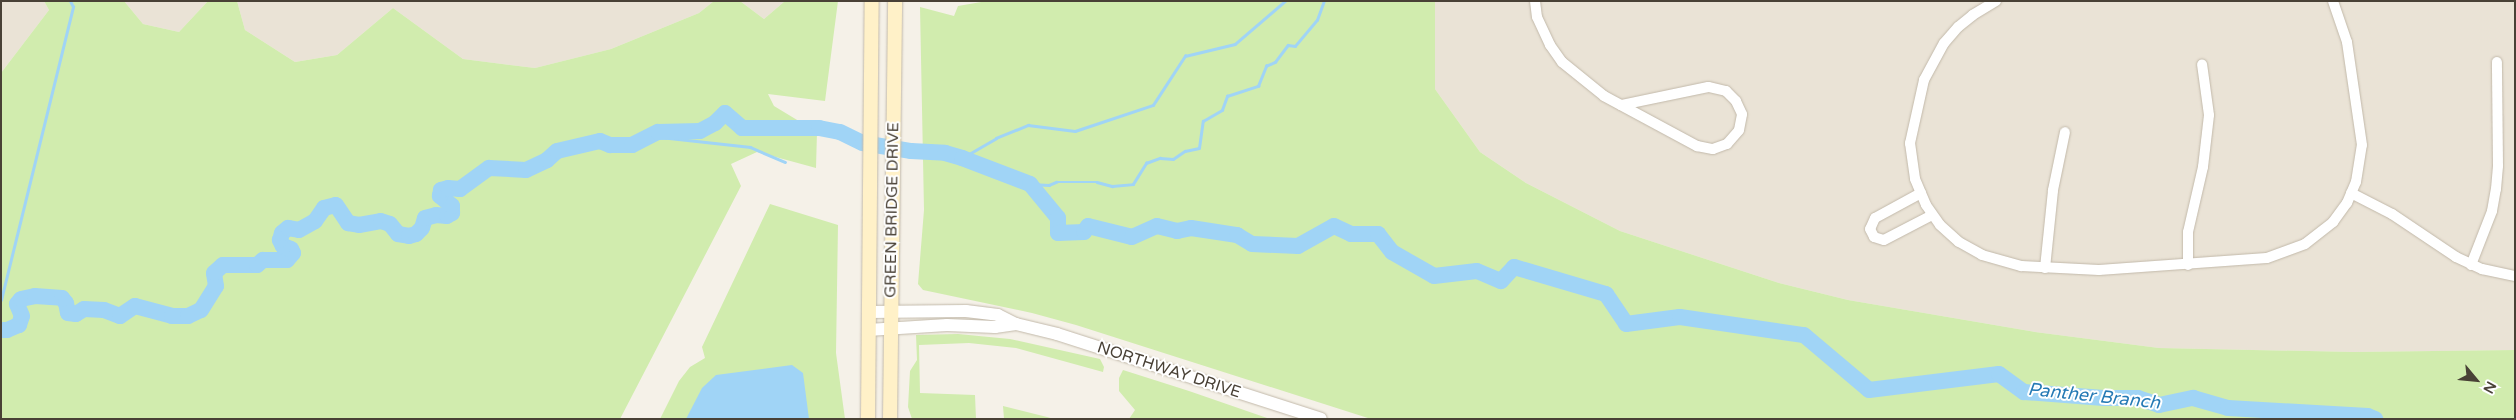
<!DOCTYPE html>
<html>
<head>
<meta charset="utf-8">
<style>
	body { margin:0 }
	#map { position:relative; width:2516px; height:420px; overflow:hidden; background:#f5f1e8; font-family:"Varela Round",sans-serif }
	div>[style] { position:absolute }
	.residential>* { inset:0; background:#eae3d6 }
	.green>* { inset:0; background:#d1ecae }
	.water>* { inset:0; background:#a0d4f6 }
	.stream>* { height:2.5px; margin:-1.25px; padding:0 1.25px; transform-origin:1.25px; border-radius:1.25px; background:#a0d4f6 }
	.river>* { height:16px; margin:-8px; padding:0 8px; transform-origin:8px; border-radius:8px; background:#a0d4f6 }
	.roads { filter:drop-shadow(0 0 1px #c2b9aa) drop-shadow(0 0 1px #c2b9aa) }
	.minor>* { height:10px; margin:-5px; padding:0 5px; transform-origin:5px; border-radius:5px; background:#fff }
	.tertiary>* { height:12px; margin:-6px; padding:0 6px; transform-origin:6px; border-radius:6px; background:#fff }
	.secondary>* { height:14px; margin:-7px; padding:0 7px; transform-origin:7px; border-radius:7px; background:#fff1c8 }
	span { translate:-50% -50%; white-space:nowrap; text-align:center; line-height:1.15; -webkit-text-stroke:4px #fff; paint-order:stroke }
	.street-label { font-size:16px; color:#494136 }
	.water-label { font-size:18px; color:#257ab5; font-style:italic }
	.frame { position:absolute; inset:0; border:2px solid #494136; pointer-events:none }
	.north { position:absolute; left:2451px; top:355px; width:50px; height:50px; -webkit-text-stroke:4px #fff; paint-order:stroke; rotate:118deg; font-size:14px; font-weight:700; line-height:20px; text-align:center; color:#494136 }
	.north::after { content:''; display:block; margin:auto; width:18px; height:22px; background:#494136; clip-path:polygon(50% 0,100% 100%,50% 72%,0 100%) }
</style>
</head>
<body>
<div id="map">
	<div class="residential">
		<i style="clip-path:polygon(1px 1px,44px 1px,49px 10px,1px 73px)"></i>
		<i style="clip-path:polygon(124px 1px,208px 1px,179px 32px,143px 24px)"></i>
		<i style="clip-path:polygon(237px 1px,714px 1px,699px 13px,611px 49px,535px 68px,463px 59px,393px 8px,337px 55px,295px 62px,245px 30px)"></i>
		<i style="clip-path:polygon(740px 1px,785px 1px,764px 19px)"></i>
		<i style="clip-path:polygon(1435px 1px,2515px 1px,2515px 350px,2353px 352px,2159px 348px,2035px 332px,1848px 300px,1779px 283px,1620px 231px,1526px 183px,1480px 152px,1435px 89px)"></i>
	</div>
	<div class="green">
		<i style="clip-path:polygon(44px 1px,124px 1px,143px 24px,179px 32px,208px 1px,237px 1px,245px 30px,295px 62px,337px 55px,393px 8px,463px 59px,535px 68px,611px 49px,699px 13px,714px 1px,740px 1px,764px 19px,785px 1px,838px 1px,825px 101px,768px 94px,774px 106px,817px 132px,816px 168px,757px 152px,731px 164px,741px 186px,620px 419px,1px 419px,1px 73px,49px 10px)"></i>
		<i style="clip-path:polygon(987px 1px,1435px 1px,1435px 89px,1480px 152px,1526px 183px,1620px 231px,1779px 283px,1848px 300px,2035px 332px,2159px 348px,2353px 352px,2515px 350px,2515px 419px,1371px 419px,1076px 325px,1032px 313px,923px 290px,918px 284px,924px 210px,920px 7px,954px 16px,958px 6px)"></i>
		<i style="clip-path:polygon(770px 204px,838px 225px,836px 353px,845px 419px,660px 419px,679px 381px,690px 367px,705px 358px,702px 347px)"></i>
		<i style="clip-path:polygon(958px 334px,1010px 339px,1100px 359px,1104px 367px,1103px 372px,1016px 348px,969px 343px,919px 345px,920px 393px,975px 395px,976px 419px,912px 419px,908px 407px,910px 371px,917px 360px,916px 335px)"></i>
		<i style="clip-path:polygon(1123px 370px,1189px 391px,1270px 419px,1129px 419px,1135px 410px,1119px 391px,1119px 378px)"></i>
		<i style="clip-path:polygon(1003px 406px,1047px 417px,1054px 419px,1004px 419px)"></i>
	</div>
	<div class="water">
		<i style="clip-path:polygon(792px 365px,803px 373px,809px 419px,686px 419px,702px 388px,716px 375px)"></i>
	</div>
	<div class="stream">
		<i style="left:651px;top:136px;width:100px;rotate:6.3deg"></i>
		<i style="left:750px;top:147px;width:38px;rotate:23deg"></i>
		<i style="left:962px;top:158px;width:39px;rotate:-30deg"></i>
		<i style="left:996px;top:138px;width:35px;rotate:-22deg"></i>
		<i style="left:1028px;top:125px;width:47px;rotate:7.3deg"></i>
		<i style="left:1075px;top:131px;width:82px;rotate:-18.4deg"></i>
		<i style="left:1153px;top:105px;width:59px;rotate:-56.9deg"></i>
		<i style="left:1185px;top:56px;width:51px;rotate:-13.5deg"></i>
		<i style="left:1235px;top:44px;width:66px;rotate:-40.7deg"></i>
		<i style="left:1030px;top:184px;width:19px;rotate:3deg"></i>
		<i style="left:1049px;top:185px;width:8px;rotate:-23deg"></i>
		<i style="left:1056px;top:182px;width:41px"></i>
		<i style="left:1097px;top:182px;width:16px;rotate:15deg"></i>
		<i style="left:1112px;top:186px;width:21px;rotate:-5deg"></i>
		<i style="left:1133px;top:184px;width:25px;rotate:-58deg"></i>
		<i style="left:1146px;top:163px;width:15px;rotate:-20deg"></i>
		<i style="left:1160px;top:158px;width:13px;rotate:4deg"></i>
		<i style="left:1173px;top:159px;width:14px;rotate:-34deg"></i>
		<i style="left:1185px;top:151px;width:14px;rotate:-12deg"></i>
		<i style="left:1199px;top:148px;width:27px;rotate:-82deg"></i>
		<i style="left:1203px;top:121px;width:22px;rotate:-30deg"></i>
		<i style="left:1222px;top:110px;width:15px;rotate:-70deg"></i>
		<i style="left:1227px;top:96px;width:33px;rotate:-18deg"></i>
		<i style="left:1258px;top:86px;width:22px;rotate:-68deg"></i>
		<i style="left:1266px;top:66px;width:10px;rotate:-24deg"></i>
		<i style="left:1275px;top:62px;width:21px;rotate:-53deg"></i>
		<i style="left:1288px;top:45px;width:7px;rotate:8deg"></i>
		<i style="left:1295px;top:46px;width:34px;rotate:-50deg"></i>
		<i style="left:1317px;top:20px;width:20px;rotate:-70deg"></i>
		<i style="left:1px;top:300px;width:302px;rotate:-76.2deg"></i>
		<i style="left:73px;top:7px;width:7px;rotate:-117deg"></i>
	</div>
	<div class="river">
		<i style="left:1px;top:330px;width:6px"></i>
		<i style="left:7px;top:330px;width:13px;rotate:-23deg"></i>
		<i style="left:19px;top:325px;width:9px;rotate:-72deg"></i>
		<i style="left:22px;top:316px;width:13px;rotate:-113deg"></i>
		<i style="left:17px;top:304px;width:6px;rotate:-51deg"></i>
		<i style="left:21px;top:299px;width:14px;rotate:-12deg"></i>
		<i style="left:35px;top:296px;width:27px;rotate:4deg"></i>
		<i style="left:62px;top:298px;width:6px;rotate:51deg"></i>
		<i style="left:66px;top:303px;width:10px;rotate:79deg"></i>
		<i style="left:68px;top:313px;width:8px;rotate:7deg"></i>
		<i style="left:76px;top:314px;width:9px;rotate:-32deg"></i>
		<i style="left:84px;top:309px;width:20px;rotate:3deg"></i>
		<i style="left:104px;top:310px;width:17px;rotate:21deg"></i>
		<i style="left:120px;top:316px;width:18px;rotate:-34deg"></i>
		<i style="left:135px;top:306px;width:38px;rotate:15deg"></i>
		<i style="left:172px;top:316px;width:16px"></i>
		<i style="left:188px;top:316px;width:14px;rotate:-25deg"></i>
		<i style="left:201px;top:310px;width:28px;rotate:-58deg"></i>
		<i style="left:216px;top:286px;width:13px;rotate:-99deg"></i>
		<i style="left:214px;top:273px;width:12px;rotate:-42deg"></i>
		<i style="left:223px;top:265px;width:34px"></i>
		<i style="left:257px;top:265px;width:8px;rotate:-40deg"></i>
		<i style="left:263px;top:260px;width:24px"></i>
		<i style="left:287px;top:260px;width:9px;rotate:-49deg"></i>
		<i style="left:293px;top:253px;width:4px;rotate:-117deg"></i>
		<i style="left:291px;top:249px;width:9px;rotate:-159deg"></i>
		<i style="left:283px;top:246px;width:7px;rotate:-117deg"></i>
		<i style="left:280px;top:240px;width:7px;rotate:-74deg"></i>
		<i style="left:282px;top:233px;width:8px;rotate:-40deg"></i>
		<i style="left:288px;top:228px;width:11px;rotate:10deg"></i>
		<i style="left:299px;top:230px;width:18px;rotate:-29deg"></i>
		<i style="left:315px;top:221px;width:16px;rotate:-55deg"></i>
		<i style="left:324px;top:208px;width:12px;rotate:-14deg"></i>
		<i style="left:336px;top:205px;width:22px;rotate:56deg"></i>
		<i style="left:348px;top:223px;width:11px;rotate:10deg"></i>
		<i style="left:359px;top:225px;width:22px;rotate:-10deg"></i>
		<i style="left:381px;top:221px;width:9px;rotate:18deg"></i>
		<i style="left:390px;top:224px;width:13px;rotate:51deg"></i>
		<i style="left:398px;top:234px;width:11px;rotate:10deg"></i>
		<i style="left:409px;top:236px;width:7px;rotate:-16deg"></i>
		<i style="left:416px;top:234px;width:8px;rotate:-45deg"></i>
		<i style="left:422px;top:228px;width:10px;rotate:-73deg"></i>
		<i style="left:425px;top:218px;width:11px;rotate:-15deg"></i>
		<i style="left:436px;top:215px;width:11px;rotate:5deg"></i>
		<i style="left:447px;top:216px;width:6px;rotate:-31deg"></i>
		<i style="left:452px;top:213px;width:7px;rotate:-90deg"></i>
		<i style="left:452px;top:206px;width:16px;rotate:-140deg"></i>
		<i style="left:440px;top:196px;width:6px;rotate:-81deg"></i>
		<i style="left:441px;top:190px;width:7px;rotate:-16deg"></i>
		<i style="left:448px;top:188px;width:12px;rotate:5deg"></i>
		<i style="left:460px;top:189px;width:36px;rotate:-36deg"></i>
		<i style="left:489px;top:168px;width:37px;rotate:3deg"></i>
		<i style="left:526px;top:170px;width:23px;rotate:-25deg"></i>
		<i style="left:547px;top:160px;width:13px;rotate:-42deg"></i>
		<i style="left:557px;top:151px;width:44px;rotate:-13.1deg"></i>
		<i style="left:600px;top:141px;width:11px;rotate:22deg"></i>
		<i style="left:610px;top:145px;width:22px"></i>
		<i style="left:632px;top:145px;width:29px;rotate:-27deg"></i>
		<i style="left:658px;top:132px;width:42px;rotate:-1.4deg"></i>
		<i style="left:700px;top:131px;width:17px;rotate:-28deg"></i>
		<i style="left:715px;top:123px;width:14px;rotate:-45deg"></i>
		<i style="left:725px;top:113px;width:23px;rotate:41deg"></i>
		<i style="left:742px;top:128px;width:77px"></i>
		<i style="left:819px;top:128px;width:21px;rotate:11deg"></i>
		<i style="left:840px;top:132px;width:25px;rotate:26deg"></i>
		<i style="left:863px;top:143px;width:49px;rotate:9.5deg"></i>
		<i style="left:911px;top:151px;width:34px;rotate:3deg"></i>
		<i style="left:945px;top:153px;width:18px;rotate:16deg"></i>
		<i style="left:962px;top:158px;width:73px;rotate:20.9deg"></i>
		<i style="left:1030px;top:184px;width:44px;rotate:50.5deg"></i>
		<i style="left:1058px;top:218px;width:15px;rotate:90deg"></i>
		<i style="left:1058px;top:233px;width:26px;rotate:-2deg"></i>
		<i style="left:1084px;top:232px;width:7px;rotate:-56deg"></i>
		<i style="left:1088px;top:226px;width:45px;rotate:14deg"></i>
		<i style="left:1132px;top:237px;width:27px;rotate:-24deg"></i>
		<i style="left:1157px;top:226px;width:21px;rotate:14deg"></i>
		<i style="left:1177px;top:231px;width:14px;rotate:-12deg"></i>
		<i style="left:1191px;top:228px;width:47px;rotate:8.7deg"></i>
		<i style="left:1237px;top:235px;width:17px;rotate:31deg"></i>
		<i style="left:1252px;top:244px;width:46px;rotate:2.5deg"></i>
		<i style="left:1298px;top:246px;width:41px;rotate:-29.1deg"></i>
		<i style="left:1334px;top:226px;width:19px;rotate:25deg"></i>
		<i style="left:1351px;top:234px;width:27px"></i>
		<i style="left:1378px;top:234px;width:23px;rotate:52deg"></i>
		<i style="left:1392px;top:252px;width:48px;rotate:29.7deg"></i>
		<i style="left:1434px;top:276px;width:43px;rotate:-6.6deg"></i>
		<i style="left:1477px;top:271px;width:26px;rotate:23deg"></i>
		<i style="left:1501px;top:281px;width:19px;rotate:-47deg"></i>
		<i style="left:1514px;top:267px;width:96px;rotate:16.4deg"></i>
		<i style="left:1606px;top:294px;width:36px;rotate:56deg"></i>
		<i style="left:1626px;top:324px;width:54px;rotate:-7.4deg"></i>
		<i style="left:1680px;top:317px;width:125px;rotate:8.3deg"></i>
		<i style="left:1804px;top:335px;width:85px;rotate:40.2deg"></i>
		<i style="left:1869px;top:390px;width:131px;rotate:-7deg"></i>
		<i style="left:1999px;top:374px;width:31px;rotate:36deg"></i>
		<i style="left:2024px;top:392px;width:80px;rotate:4.3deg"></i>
		<i style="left:2104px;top:398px;width:34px"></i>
		<i style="left:2138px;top:398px;width:22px;rotate:18deg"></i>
		<i style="left:2159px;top:405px;width:35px;rotate:-12deg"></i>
		<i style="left:2193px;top:398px;width:36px;rotate:16deg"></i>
		<i style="left:2228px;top:408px;width:140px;rotate:3.3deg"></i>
		<i style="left:2368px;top:416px;width:8px;rotate:23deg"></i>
	</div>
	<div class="roads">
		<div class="minor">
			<i style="left:1535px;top:1px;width:16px;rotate:83deg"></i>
			<i style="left:1537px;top:17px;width:31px;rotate:65deg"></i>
			<i style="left:1550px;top:45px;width:21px;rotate:55deg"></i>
			<i style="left:1562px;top:62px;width:54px;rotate:39deg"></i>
			<i style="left:1604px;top:96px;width:106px;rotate:28.3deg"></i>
			<i style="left:1697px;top:146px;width:16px;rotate:11deg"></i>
			<i style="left:1713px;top:149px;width:15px;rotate:-20deg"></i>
			<i style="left:1727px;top:144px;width:18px;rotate:-49deg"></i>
			<i style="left:1739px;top:130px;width:16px;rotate:-79deg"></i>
			<i style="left:1742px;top:114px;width:14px;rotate:-115deg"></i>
			<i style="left:1736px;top:101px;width:14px;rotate:-135deg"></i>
			<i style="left:1726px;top:91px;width:18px;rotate:-167deg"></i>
			<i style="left:1708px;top:87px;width:89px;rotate:168.3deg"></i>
			<i style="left:1996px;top:1px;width:27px;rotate:149deg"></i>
			<i style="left:1973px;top:15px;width:19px;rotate:141deg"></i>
			<i style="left:1958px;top:27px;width:21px;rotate:131deg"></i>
			<i style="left:1944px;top:43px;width:42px;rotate:118.4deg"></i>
			<i style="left:1924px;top:80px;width:65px;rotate:102.5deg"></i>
			<i style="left:1910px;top:143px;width:36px;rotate:82deg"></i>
			<i style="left:1915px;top:179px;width:28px;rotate:67deg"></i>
			<i style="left:1926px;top:205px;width:24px;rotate:55deg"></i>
			<i style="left:1940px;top:225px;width:25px;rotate:42deg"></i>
			<i style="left:1959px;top:242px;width:26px;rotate:29deg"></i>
			<i style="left:1982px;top:255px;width:41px;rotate:15.8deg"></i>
			<i style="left:2021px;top:266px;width:78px;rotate:2.9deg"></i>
			<i style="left:2099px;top:270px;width:168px;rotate:-4.1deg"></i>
			<i style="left:2267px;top:258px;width:40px;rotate:-20.2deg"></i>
			<i style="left:2305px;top:244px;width:36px;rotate:-38deg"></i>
			<i style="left:2333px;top:222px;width:24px;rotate:-54deg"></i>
			<i style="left:2347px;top:203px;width:23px;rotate:-67deg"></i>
			<i style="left:2356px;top:182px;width:37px;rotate:-81deg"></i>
			<i style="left:2362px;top:145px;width:104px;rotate:-98.3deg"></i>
			<i style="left:2347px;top:42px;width:43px;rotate:-108.9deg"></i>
			<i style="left:1921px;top:193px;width:52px;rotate:151.5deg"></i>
			<i style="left:1875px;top:218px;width:12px;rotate:114deg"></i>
			<i style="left:1870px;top:229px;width:9px;rotate:63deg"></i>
			<i style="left:1874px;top:237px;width:10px;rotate:17deg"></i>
			<i style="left:1884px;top:240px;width:54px;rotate:-27.5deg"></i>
			<i style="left:2351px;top:193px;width:46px;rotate:27.1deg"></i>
			<i style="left:2392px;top:214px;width:77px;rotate:33.9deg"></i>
			<i style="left:2456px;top:257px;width:29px;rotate:25deg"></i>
			<i style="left:2482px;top:269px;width:34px;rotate:12deg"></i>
			<i style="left:2188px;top:265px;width:33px;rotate:-90deg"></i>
			<i style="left:2188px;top:232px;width:67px;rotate:-77deg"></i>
			<i style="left:2203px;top:167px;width:52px;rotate:-83.4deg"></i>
			<i style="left:2209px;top:115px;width:51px;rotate:-97.8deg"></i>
			<i style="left:2471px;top:265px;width:58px;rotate:-68.7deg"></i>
			<i style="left:2492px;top:211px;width:22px;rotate:-80deg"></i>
			<i style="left:2496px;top:189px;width:23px;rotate:-85deg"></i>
			<i style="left:2498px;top:166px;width:104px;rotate:-90.6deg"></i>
			<i style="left:2045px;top:268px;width:78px;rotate:-84.1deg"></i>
			<i style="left:2053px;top:190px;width:59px;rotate:-78.3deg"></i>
		</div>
		<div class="tertiary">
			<i style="left:869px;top:312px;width:97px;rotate:-0.6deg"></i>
			<i style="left:966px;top:311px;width:32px;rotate:7deg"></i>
			<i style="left:998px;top:315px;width:20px;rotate:27deg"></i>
			<i style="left:1016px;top:324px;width:42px;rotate:13.7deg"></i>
			<i style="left:1057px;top:334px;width:277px;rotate:17.8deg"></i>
			<i style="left:868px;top:330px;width:79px;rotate:-3.6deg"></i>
			<i style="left:947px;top:325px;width:48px;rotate:2.4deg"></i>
			<i style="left:995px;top:327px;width:21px;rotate:-8deg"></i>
		</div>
		<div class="secondary">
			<i style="left:868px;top:419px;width:418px;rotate:-89.5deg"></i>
			<i style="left:890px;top:419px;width:418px;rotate:-89.3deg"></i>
		</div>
	</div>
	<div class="street-label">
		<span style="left:892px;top:210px;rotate:-89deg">GREEN BRIDGE DRIVE</span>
		<span style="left:1169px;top:370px;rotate:18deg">NORTHWAY DRIVE</span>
	</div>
	<div class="water-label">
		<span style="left:2094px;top:396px;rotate:6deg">Panther Branch</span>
	</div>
	<div class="frame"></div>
	<div class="north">N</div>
</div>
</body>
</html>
